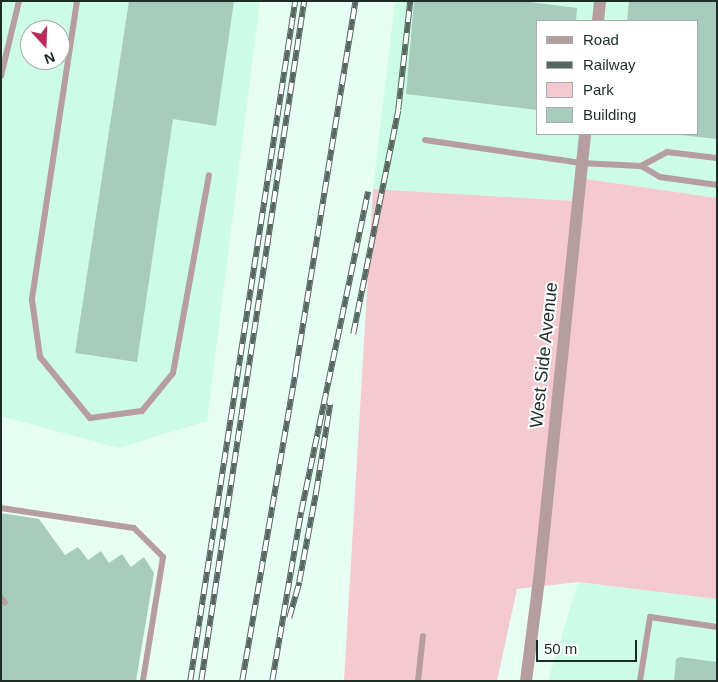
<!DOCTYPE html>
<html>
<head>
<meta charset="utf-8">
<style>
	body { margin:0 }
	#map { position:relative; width:718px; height:682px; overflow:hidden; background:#e7fef4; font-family:Helvetica,sans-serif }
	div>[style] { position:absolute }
	.built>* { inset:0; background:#ccfbe8 }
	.green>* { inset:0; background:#f5c9d0 }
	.building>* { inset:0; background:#a7ccbd }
	.service>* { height:6px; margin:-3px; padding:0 3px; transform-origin:3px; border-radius:3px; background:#b59da0 }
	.tertiary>* { height:12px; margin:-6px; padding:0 6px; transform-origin:6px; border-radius:6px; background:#b59da0 }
	.rail>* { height:5.5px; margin-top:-2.75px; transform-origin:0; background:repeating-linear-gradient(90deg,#fff 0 11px,#566760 0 22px); box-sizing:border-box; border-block:1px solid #566760 }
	span { translate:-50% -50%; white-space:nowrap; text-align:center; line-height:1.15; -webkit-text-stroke:4px #fff; paint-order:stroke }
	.street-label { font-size:18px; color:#1d2c26 }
	.frame { position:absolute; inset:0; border:2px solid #1d2c26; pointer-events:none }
	.legend { position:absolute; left:536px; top:20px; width:162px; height:115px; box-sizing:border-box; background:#fff; border:1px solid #a5aba8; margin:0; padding:6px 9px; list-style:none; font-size:15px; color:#1d2c26 }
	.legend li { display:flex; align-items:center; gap:10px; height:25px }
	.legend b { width:25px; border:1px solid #a5aba8 }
	.north { position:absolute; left:20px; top:20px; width:50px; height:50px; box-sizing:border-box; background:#fff; border:1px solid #a5aba8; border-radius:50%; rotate:160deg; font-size:14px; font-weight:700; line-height:20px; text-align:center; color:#1d2c26 }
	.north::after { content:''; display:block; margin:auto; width:18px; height:22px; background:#b92a58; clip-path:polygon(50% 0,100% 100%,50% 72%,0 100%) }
	.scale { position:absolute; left:536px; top:640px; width:101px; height:22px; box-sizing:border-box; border:2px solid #1d2c26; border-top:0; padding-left:6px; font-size:15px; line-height:18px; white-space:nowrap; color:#1d2c26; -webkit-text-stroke:4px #fff; paint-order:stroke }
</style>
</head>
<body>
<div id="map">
	<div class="built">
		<i style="clip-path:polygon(evenodd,1px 1px,260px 1px,207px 421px,118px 448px,1px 416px,1px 1px,30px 30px,60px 30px,60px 60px,30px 60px,30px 30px)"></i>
		<i style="clip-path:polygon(evenodd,395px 1px,717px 1px,717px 198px,580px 178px,575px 201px,373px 189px,395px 1px,537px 21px,697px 21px,697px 134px,537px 134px,537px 21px)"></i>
		<i style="clip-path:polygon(578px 582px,717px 599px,717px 681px,548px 681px)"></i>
	</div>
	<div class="green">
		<i style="clip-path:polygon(579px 178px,717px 198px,717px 599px,578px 582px,517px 589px,497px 681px,344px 681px,373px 189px,575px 201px)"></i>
	</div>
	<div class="building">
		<i style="clip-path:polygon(129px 1px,234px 1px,216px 126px,173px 119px,137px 362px,75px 353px)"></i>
		<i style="clip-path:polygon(414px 1px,522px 1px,577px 8px,576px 21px,537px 21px,537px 110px,406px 94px)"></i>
		<i style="clip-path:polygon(629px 1px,717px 1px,717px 139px,680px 135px,697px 134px,697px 21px,627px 21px)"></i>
		<i style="clip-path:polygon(1px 513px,39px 519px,65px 555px,78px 547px,88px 560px,101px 551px,109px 563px,122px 554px,131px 567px,144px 557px,154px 573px,136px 681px,1px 681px)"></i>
		<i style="clip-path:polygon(680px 657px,717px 662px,717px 681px,674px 681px,676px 659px)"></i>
	</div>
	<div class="service">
		<i style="left:77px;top:1px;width:302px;rotate:98.6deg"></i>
		<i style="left:32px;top:300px;width:58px;rotate:82deg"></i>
		<i style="left:40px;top:357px;width:79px;rotate:50.7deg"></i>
		<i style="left:90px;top:418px;width:52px;rotate:-7.7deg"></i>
		<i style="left:142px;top:411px;width:49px;rotate:-50.8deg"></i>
		<i style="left:173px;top:373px;width:201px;rotate:-79.7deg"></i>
		<i style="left:1px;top:76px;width:77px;rotate:-76.5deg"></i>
		<i style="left:425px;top:140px;width:158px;rotate:8.4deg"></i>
		<i style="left:581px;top:163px;width:60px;rotate:2.9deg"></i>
		<i style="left:641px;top:166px;width:22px;rotate:30deg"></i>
		<i style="left:660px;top:177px;width:58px;rotate:8deg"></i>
		<i style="left:641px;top:166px;width:30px;rotate:-28deg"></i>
		<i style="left:667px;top:152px;width:50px;rotate:6.8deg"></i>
		<i style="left:1px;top:508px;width:134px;rotate:8.6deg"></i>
		<i style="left:134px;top:528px;width:41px;rotate:45deg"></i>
		<i style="left:163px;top:557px;width:126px;rotate:99.2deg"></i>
		<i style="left:1px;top:598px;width:6px;rotate:51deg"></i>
		<i style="left:418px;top:681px;width:45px;rotate:-83.7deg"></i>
		<i style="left:640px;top:681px;width:65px;rotate:-81.1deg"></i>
		<i style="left:650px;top:617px;width:68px;rotate:8.5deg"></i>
	</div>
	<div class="tertiary">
		<i style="left:598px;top:21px;width:20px;rotate:-84deg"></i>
		<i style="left:526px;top:681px;width:102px;rotate:-82.7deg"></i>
		<i style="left:539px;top:580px;width:448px;rotate:-84.1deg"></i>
	</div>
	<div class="rail">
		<i style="left:353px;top:334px;width:228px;rotate:-78.6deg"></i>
		<i style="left:398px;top:110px;width:110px;rotate:-83.7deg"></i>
		<i style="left:289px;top:618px;width:37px;rotate:-74deg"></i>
		<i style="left:299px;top:582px;width:92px;rotate:-79.3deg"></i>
		<i style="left:316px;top:492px;width:89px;rotate:-81deg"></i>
		<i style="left:190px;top:681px;width:688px;rotate:-81.22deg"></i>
		<i style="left:201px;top:681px;width:688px;rotate:-81.39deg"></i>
		<i style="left:242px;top:681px;width:319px;rotate:-80.2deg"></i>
		<i style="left:296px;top:367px;width:371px;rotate:-80.8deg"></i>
		<i style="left:272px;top:681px;width:171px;rotate:-80.3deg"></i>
		<i style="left:301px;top:512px;width:327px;rotate:-78.2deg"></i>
	</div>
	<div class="street-label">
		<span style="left:544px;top:355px;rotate:-84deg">West Side Avenue</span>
	</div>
	<div class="frame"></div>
	<ul class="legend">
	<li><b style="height:6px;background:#b59da0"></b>Road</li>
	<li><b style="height:6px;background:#566760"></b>Railway</li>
	<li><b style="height:14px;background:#f5c9d0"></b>Park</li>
	<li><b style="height:14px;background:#a7ccbd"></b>Building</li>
	</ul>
	<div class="north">N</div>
	<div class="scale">50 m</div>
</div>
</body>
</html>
